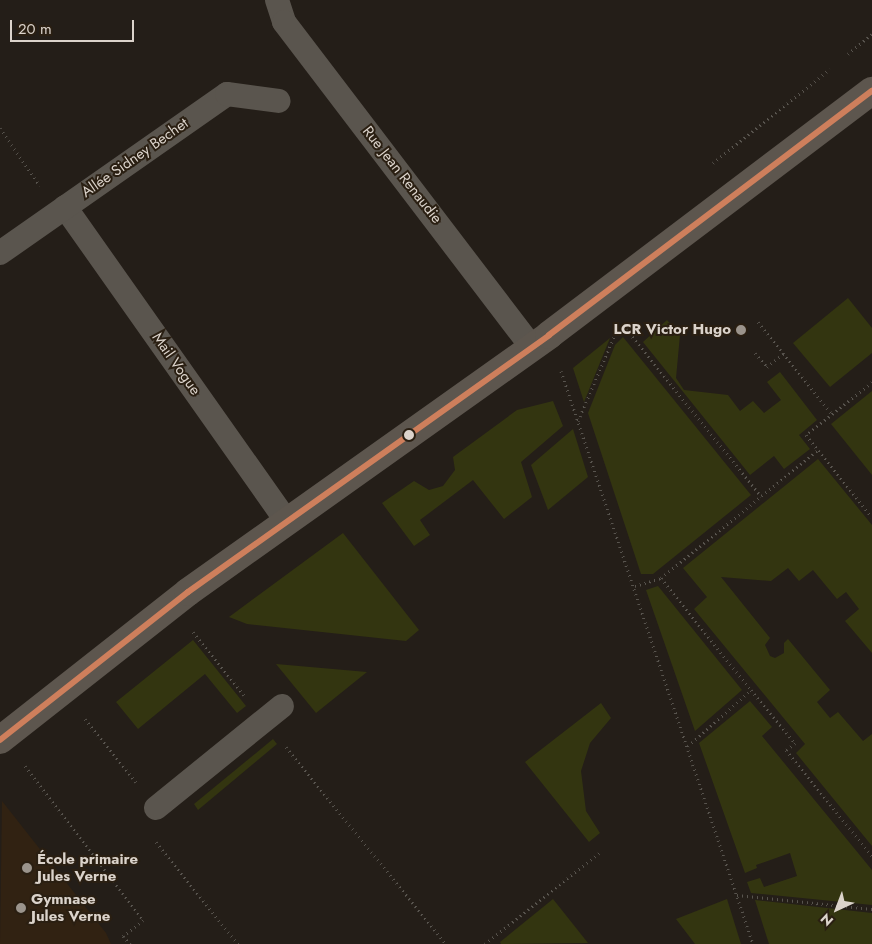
<!DOCTYPE html>
<html>
<head>
<meta charset="utf-8">
<style>
	body { margin:0 }
	#map { position:relative; width:872px; height:944px; overflow:hidden; background:#241e18; font-family:Jost,sans-serif }
	div>[style] { position:absolute }
	.built>* { inset:0; background:#312212 }
	.green>* { inset:0; background:#333510 }
	.path>* { height:3px; margin-top:-1.5px; transform-origin:0; background:repeating-linear-gradient(90deg,#58544e 0 1px,transparent 0 5px) }
	.lane>* { height:24px; margin:-12px; padding:0 12px; transform-origin:12px; border-radius:12px; background:#5a554e }
	.secondary>* { height:28px; margin:-14px; padding:0 14px; transform-origin:14px; border-radius:14px; background:#5d564e }
	.bus-1>* { height:6px; margin:-3px; padding:0 3px; transform-origin:3px; border-radius:3px; background:#ce7f5c }
	.dots>* { width:14px; height:14px; translate:-50% -50%; box-sizing:border-box; border:2px solid #2a1f12; border-radius:50% }
	span { translate:-50% -50%; white-space:nowrap; text-align:center; line-height:1.15; -webkit-text-stroke:4px #2a1f12; paint-order:stroke }
	.street-label { font-size:15px; color:#dbd3cb }
	.poi-label { font-size:15px; color:#dbd3cb; font-weight:700 }
	.right { translate:-100% -50%; text-align:right }
	.left { translate:0 -50%; text-align:left }
	.north { position:absolute; left:812px; top:884px; width:50px; height:50px; -webkit-text-stroke:4px #2a1f12; paint-order:stroke; rotate:223deg; font-size:14px; font-weight:700; line-height:20px; text-align:center; color:#dbd3cb }
	.north::after { content:''; display:block; margin:auto; width:18px; height:22px; background:#dbd3cb; clip-path:polygon(50% 0,100% 100%,50% 72%,0 100%) }
	.scale { position:absolute; left:10px; top:20px; width:124px; height:22px; box-sizing:border-box; border:2px solid #dbd3cb; border-top:0; padding-left:6px; font-size:15px; line-height:18px; white-space:nowrap; color:#dbd3cb; -webkit-text-stroke:4px #2a1f12; paint-order:stroke }
</style>
</head>
<body>
<div id="map">
	<div class="built">
		<i style="clip-path:polygon(2px 801px,106px 933px,111px 944px,0 944px)"></i>
	</div>
	<div class="green">
		<i style="clip-path:polygon(848px 298px,872px 328px,872px 353px,830px 387px,793px 343px)"></i>
		<i style="clip-path:polygon(667px 320px,680px 335px,676px 378px,684px 390px,728px 395px,740px 411px,753px 401px,764px 413px,781px 400px,767px 382px,780px 372px,817px 420px,799px 435px,810px 449px,784px 469px,774px 456px,750px 475px,643px 342px)"></i>
		<i style="clip-path:polygon(623px 337px,751px 495px,653px 574px,641px 574px,588px 413px,615px 345px)"></i>
		<i style="clip-path:polygon(610px 338px,584px 402px,573px 368px)"></i>
		<i style="clip-path:polygon(872px 391px,872px 475px,831px 424px)"></i>
		<i style="clip-path:polygon(553px 401px,563px 426px,521px 462px,532px 497px,504px 519px,473px 480px,420px 520px,430px 535px,414px 546px,382px 503px,414px 481px,429px 490px,443px 486px,455px 470px,453px 457px,517px 410px)"></i>
		<i style="clip-path:polygon(573px 429px,588px 477px,548px 510px,531px 465px)"></i>
		<i style="clip-path:polygon(818px 459px,872px 525px,872px 653px,845px 621px,859px 609px,846px 592px,837px 599px,813px 570px,799px 581px,788px 568px,771px 581px,721px 577px,770px 638px,765px 645px,770px 656px,775px 658px,784px 653px,784px 643px,788px 639px,830px 690px,817px 702px,830px 718px,838px 712px,863px 741px,872px 734px,872px 846px,796px 753px,805px 744px,694px 609px,707px 597px,683px 568px)"></i>
		<i style="clip-path:polygon(343px 533px,419px 630px,406px 641px,247px 624px,229px 617px)"></i>
		<i style="clip-path:polygon(658px 586px,742px 690px,695px 731px,646px 590px)"></i>
		<i style="clip-path:polygon(193px 640px,246px 706px,237px 713px,205px 674px,138px 729px,116px 702px)"></i>
		<i style="clip-path:polygon(276px 664px,367px 672px,316px 713px)"></i>
		<i style="clip-path:polygon(750px 701px,772px 727px,762px 736px,872px 870px,872px 905px,751px 893px,747px 882px,760px 878px,764px 887px,797px 876px,790px 853px,756px 865px,757px 868px,745px 873px,699px 743px)"></i>
		<i style="clip-path:polygon(601px 703px,611px 718px,590px 743px,581px 771px,586px 811px,600px 833px,589px 842px,525px 762px)"></i>
		<i style="clip-path:polygon(273px 739px,277px 744px,198px 810px,194px 804px)"></i>
		<i style="clip-path:polygon(553px 899px,588px 943px,501px 944px,500px 942px)"></i>
		<i style="clip-path:polygon(727px 899px,741px 944px,695px 944px,676px 919px)"></i>
		<i style="clip-path:polygon(755px 900px,872px 913px,872px 944px,769px 944px)"></i>
	</div>
	<div class="path">
		<i style="left:848px;top:54px;width:31px;rotate:-40deg"></i>
		<i style="left:0;top:128px;width:70px;rotate:55.4deg"></i>
		<i style="left:713px;top:163px;width:150px;rotate:-38.8deg"></i>
		<i style="left:758px;top:322px;width:118px;rotate:51.2deg"></i>
		<i style="left:623px;top:325px;width:220px;rotate:51.1deg"></i>
		<i style="left:755px;top:353px;width:18px;rotate:49deg"></i>
		<i style="left:767px;top:367px;width:22px;rotate:-39deg"></i>
		<i style="left:561px;top:371px;width:604px;rotate:71.48deg"></i>
		<i style="left:872px;top:382px;width:85px;rotate:141.2deg"></i>
		<i style="left:806px;top:435px;width:105px;rotate:51.2deg"></i>
		<i style="left:578px;top:421px;width:99px;rotate:-66.8deg"></i>
		<i style="left:661px;top:578px;width:144px;rotate:51.2deg"></i>
		<i style="left:635px;top:586px;width:27px;rotate:-17deg"></i>
		<i style="left:661px;top:578px;width:203px;rotate:-39.2deg"></i>
		<i style="left:193px;top:632px;width:81px;rotate:51deg"></i>
		<i style="left:85px;top:719px;width:81px;rotate:51deg"></i>
		<i style="left:688px;top:746px;width:84px;rotate:-41.6deg"></i>
		<i style="left:751px;top:690px;width:69px;rotate:50.3deg"></i>
		<i style="left:795px;top:743px;width:11px;rotate:142deg"></i>
		<i style="left:786px;top:750px;width:136px;rotate:50.9deg"></i>
		<i style="left:286px;top:747px;width:254px;rotate:50.9deg"></i>
		<i style="left:25px;top:766px;width:194px;rotate:52.5deg"></i>
		<i style="left:143px;top:920px;width:26px;rotate:141deg"></i>
		<i style="left:123px;top:936px;width:11px;rotate:49deg"></i>
		<i style="left:156px;top:842px;width:131px;rotate:51.2deg"></i>
		<i style="left:737px;top:895px;width:136px;rotate:5.9deg"></i>
		<i style="left:485px;top:944px;width:146px;rotate:-38.6deg"></i>
	</div>
	<div class="lane">
		<i style="left:277px;top:0;width:23px;rotate:72deg"></i>
		<i style="left:284px;top:22px;width:409px;rotate:52.7deg"></i>
		<i style="left:65px;top:207px;width:383px;rotate:54.8deg"></i>
		<i style="left:0;top:253px;width:277px;rotate:-35deg"></i>
		<i style="left:227px;top:94px;width:52px;rotate:7.7deg"></i>
		<i style="left:156px;top:808px;width:162px;rotate:-39deg"></i>
	</div>
	<div class="secondary">
		<i style="left:0;top:740px;width:239px;rotate:-38.2deg"></i>
		<i style="left:188px;top:592px;width:443px;rotate:-35.4deg"></i>
		<i style="left:549px;top:335px;width:405px;rotate:-37.1deg"></i>
	</div>
	<div class="bus-1">
		<i style="left:0;top:740px;width:239px;rotate:-38.2deg"></i>
		<i style="left:188px;top:592px;width:443px;rotate:-35.4deg"></i>
		<i style="left:549px;top:335px;width:405px;rotate:-37.1deg"></i>
	</div>
	<div class="dots">
		<i style="left:741px;top:330px;background:#9b948c"></i>
		<i style="left:409px;top:435px;background:#dbd3cb"></i>
		<i style="left:27px;top:868px;background:#9b948c"></i>
		<i style="left:21px;top:908px;background:#9b948c"></i>
	</div>
	<div class="street-label">
		<span style="left:135px;top:158px;rotate:-35deg">Allée Sidney Bechet</span>
		<span style="left:402px;top:175px;rotate:52deg">Rue Jean Renaudie</span>
		<span style="left:176px;top:364px;rotate:55deg">Mail Vogue</span>
	</div>
	<div class="poi-label">
		<span class="right" style="left:731px;top:330px">LCR Victor Hugo</span>
		<span class="left" style="left:37px;top:868px">École primaire<br>Jules Verne</span>
		<span class="left" style="left:31px;top:908px">Gymnase<br>Jules Verne</span>
	</div>
	<div class="north">N</div>
	<div class="scale">20 m</div>
</div>
</body>
</html>
